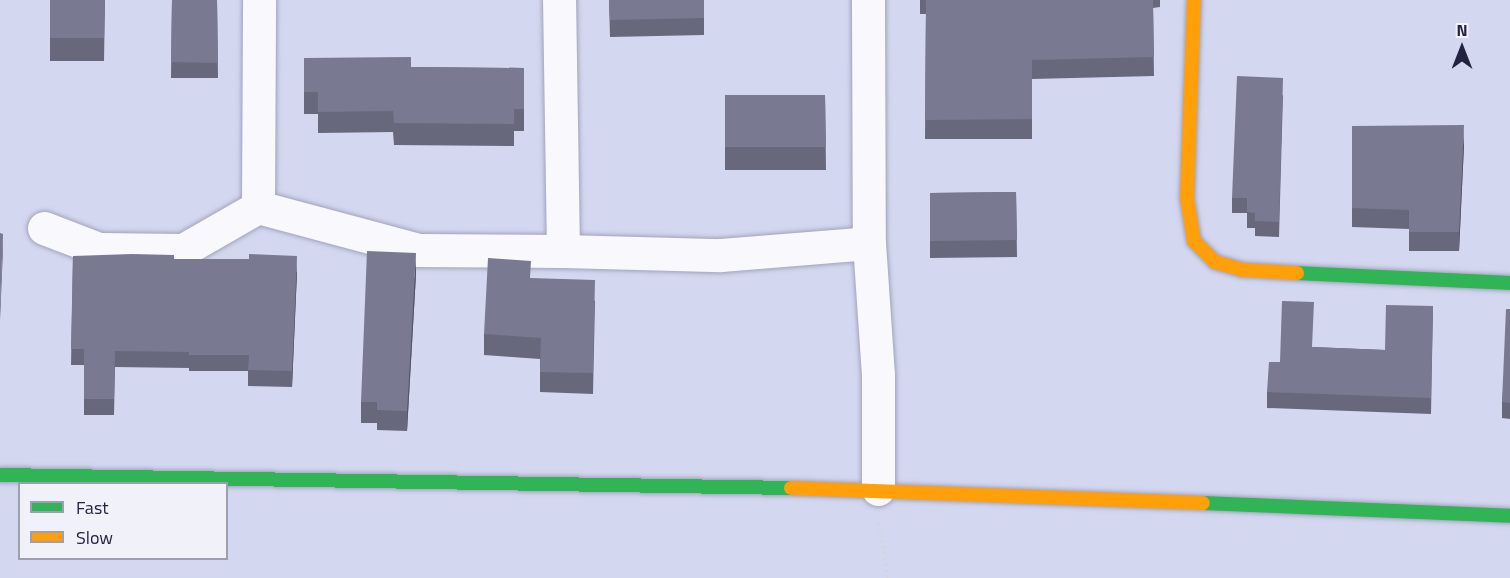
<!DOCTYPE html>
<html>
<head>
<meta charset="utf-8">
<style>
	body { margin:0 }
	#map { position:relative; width:1510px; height:578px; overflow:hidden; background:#d4d7f0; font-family:"Titillium Web",sans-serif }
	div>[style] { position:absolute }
	.path>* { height:4px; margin-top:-2px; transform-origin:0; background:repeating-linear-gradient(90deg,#d4d4dd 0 1.5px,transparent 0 6px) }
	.roads { filter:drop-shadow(0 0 2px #a1a3bc) drop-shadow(0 0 2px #a1a3bc) }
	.street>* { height:33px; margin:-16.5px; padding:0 16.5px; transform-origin:16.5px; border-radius:16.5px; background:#f9f9fd }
	.fast>* { height:14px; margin:-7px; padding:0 7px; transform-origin:7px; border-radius:7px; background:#30b455 }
	.slow>* { height:14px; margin:-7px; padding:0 7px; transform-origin:7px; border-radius:7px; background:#ff9f0a }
	.wall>* { inset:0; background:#68687d }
	.shaded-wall>* { inset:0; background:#556 }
	.building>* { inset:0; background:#797991 }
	span { translate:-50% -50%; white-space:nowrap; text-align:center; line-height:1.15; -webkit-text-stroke:6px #f0f1f9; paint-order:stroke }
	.legend { position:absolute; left:18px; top:482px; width:210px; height:78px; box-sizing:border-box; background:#f0f1f9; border:2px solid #9d9faf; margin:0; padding:8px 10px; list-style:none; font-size:18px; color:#212341 }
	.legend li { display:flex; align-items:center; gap:12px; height:30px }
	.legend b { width:30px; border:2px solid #9d9faf }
	.north { position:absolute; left:1432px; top:18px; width:60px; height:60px; -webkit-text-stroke:4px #f0f1f9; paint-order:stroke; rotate:0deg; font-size:16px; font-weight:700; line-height:24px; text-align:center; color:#212341 }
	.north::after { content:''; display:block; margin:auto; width:21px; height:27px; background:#212341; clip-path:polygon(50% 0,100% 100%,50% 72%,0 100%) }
</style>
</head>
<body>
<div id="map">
	<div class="path">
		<i style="left:878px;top:523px;width:56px;rotate:78.7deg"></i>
	</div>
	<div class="roads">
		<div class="street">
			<i style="left:868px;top:0;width:243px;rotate:89.8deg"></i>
			<i style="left:869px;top:243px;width:132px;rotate:86.1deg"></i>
			<i style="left:878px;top:375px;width:114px;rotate:90deg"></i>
			<i style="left:258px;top:207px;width:166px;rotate:15deg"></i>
			<i style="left:418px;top:250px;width:145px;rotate:0.4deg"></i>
			<i style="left:563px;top:251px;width:251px;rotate:-90.9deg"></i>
			<i style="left:44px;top:228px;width:59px;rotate:20.9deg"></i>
			<i style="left:99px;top:249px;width:84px;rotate:0.7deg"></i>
			<i style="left:183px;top:250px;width:86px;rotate:-29.8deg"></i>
			<i style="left:258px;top:207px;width:207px;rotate:-89.7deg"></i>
			<i style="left:563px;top:251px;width:158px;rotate:1.5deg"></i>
			<i style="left:721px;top:255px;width:148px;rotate:-4.6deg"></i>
		</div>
		<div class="fast">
			<i style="left:1297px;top:273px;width:213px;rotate:2.7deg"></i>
			<i style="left:0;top:475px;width:791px;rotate:0.94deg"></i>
			<i style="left:1203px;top:503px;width:307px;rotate:2.4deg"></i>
		</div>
		<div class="slow">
			<i style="left:1194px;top:0;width:198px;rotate:92deg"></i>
			<i style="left:1187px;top:198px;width:44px;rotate:80.8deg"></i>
			<i style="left:1194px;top:241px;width:30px;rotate:45deg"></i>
			<i style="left:1215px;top:262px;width:29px;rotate:16deg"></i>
			<i style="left:1243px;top:270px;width:54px;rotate:3.2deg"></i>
			<i style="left:791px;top:488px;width:412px;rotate:2.1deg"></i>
		</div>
	</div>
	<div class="wall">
		<i style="clip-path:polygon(50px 0,105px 0,104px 61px,50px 61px)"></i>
		<i style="clip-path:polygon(172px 0,217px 0,218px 78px,171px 78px)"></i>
		<i style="clip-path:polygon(609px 0,704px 0,704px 35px,610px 37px)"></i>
		<i style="clip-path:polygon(920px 0,1160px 0,1160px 7px,1153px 8px,1154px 76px,1032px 79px,1032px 139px,925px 139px,926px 14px,920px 14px)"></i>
		<i style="clip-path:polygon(304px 58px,411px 67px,524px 68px,524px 131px,514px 131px,514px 146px,394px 145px,393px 132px,318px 133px,318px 114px,304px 114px)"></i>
		<i style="clip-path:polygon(1283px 94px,1279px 237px,1255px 236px,1255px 228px,1247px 228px,1247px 213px,1232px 213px,1232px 198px)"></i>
		<i style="clip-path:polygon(725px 95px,825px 95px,826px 170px,725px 170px)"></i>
		<i style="clip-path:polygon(1352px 126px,1464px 145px,1459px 251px,1409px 251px,1409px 229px,1352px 227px)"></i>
		<i style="clip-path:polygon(1016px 192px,1017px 257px,930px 258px,930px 193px)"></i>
		<i style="clip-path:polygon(73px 256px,297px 272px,292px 387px,248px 386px,248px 371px,189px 371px,189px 368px,115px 367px,114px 415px,84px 415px,84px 365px,71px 365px)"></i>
		<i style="clip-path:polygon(416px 274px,407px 431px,377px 430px,377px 423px,361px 423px,361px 402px)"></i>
		<i style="clip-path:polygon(531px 278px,595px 301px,593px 394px,540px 392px,540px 359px,484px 355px,484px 334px)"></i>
		<i style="clip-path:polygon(1433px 306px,1431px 414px,1267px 408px,1267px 392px,1280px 362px,1313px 347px,1385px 350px)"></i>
		<i style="clip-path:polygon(1510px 309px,1510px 419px,1502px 418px,1502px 402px)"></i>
	</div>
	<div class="shaded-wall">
		<i style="clip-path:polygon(1464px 125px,1464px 145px,1459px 251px,1459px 232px)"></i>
		<i style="clip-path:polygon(3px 234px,3px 248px,0 320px,0 306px)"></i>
		<i style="clip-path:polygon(416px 253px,416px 274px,407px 431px,407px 411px)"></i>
		<i style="clip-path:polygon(297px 256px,297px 272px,292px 387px,292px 371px)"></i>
	</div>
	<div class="building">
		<i style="clip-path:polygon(50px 0,105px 0,104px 38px,50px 38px)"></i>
		<i style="clip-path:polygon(172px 0,217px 0,218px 63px,171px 62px)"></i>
		<i style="clip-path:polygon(609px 0,704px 0,704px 18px,610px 20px)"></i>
		<i style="clip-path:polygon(926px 0,1153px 0,1154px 57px,1032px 60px,1032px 119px,925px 120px)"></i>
		<i style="clip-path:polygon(411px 57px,411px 67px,524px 68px,524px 109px,514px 109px,514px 124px,394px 123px,393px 111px,318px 112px,318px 92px,304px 92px,304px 58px)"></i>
		<i style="clip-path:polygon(1237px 76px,1283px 78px,1279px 222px,1255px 221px,1255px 213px,1247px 212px,1247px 198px,1232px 198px)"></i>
		<i style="clip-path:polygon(725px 95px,825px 95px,826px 147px,725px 147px)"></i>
		<i style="clip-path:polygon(1464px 125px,1459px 232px,1409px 232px,1409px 210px,1352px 208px,1352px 126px)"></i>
		<i style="clip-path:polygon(1016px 192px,1017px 240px,930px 241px,930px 193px)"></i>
		<i style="clip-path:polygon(0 233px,3px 234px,0 306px)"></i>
		<i style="clip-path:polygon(367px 251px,416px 253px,407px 411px,377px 410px,377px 402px,361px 402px)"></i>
		<i style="clip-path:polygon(132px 254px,174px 255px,174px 259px,249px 259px,249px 254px,297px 256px,292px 371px,248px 370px,249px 355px,189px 355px,189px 352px,115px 351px,114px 399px,84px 399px,84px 349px,71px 349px,73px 256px)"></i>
		<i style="clip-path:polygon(488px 258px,531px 261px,530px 278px,595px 280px,593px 373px,540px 372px,541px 338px,484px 334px)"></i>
		<i style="clip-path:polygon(1282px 301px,1314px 302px,1312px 347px,1385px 350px,1386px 305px,1433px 306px,1431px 398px,1267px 392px,1269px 362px,1280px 362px)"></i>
		<i style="clip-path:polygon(1506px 309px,1510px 309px,1510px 403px,1502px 402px)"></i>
	</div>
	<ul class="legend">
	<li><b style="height:8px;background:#30b455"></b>Fast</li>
	<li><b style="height:8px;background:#ff9f0a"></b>Slow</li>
	</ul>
	<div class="north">N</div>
</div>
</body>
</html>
